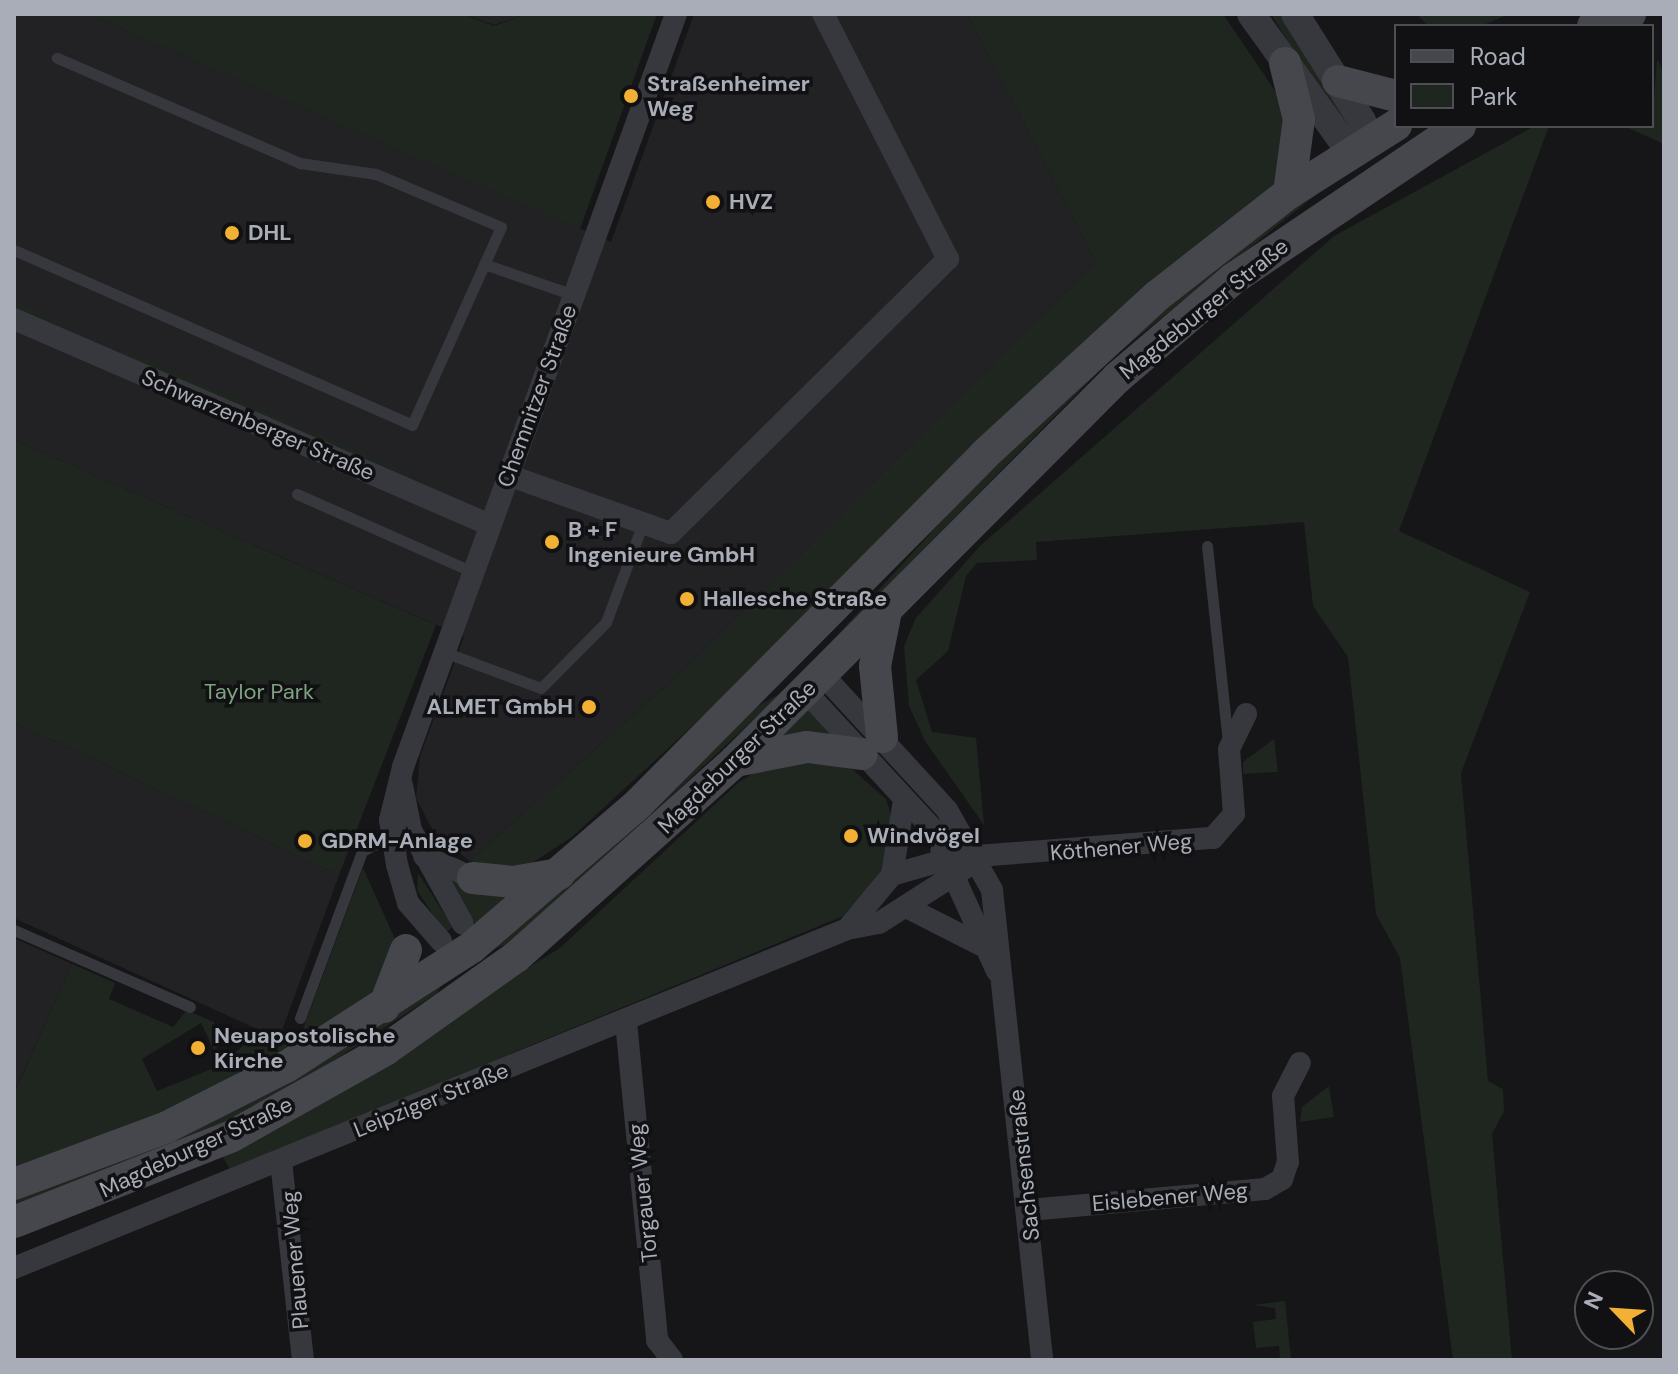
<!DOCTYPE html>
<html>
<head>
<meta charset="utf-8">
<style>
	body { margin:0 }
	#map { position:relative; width:1678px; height:1374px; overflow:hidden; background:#161618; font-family:"DM Sans",sans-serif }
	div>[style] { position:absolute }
	.built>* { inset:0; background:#222225 }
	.green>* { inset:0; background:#1e261f }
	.service>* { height:11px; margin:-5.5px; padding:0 5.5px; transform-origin:5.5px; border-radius:5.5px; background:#37383d }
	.minor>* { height:22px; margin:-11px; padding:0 11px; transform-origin:11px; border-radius:11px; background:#37383d }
	.tertiary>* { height:28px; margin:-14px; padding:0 14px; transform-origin:14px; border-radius:14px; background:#37383d }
	.secondary>* { height:32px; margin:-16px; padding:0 16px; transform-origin:16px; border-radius:16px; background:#45474d }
	.dots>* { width:22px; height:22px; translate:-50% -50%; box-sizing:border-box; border:4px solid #111113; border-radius:50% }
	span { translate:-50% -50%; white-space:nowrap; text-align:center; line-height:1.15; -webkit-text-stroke:7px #111113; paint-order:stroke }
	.poi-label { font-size:22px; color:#a8adb8; font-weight:700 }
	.left { translate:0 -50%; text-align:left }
	.right { translate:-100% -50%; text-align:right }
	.street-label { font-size:22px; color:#a8adb8 }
	.park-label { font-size:22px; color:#7fa381 }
	.frame { position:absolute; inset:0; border:16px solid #a8adb8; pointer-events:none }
	.legend { position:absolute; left:1394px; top:24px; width:260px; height:104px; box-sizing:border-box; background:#111113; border:2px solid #4d4f55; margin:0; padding:10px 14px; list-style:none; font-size:24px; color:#a8adb8 }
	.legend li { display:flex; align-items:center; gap:16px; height:40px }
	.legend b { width:40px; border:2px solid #4d4f55 }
	.north { position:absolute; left:1574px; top:1270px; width:80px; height:80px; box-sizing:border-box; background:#111113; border:2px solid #4d4f55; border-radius:50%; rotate:295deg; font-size:22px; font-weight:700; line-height:32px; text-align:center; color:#a8adb8 }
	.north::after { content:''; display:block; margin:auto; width:28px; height:36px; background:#f2b134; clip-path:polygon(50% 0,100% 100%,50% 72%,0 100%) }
</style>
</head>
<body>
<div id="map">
	<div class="built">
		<i style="clip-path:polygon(14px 14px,88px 14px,611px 242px,694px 14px,967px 14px,1096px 262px,675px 678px,470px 861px,435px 835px,416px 798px,420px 756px,464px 637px,14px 440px)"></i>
		<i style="clip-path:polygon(464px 14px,526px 14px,494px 25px)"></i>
		<i style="clip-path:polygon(14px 722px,339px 875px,281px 1033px,270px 1035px,14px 918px)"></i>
		<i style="clip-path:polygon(14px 938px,72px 964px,14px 1093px)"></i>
	</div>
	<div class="green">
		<i style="clip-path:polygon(88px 14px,463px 14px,494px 26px,526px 14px,657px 14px,580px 229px)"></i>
		<i style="clip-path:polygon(967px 14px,1223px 14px,1286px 107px,1275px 188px,572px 837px,532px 863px,503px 870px,470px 861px,675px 678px,1096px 262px)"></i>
		<i style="clip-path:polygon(1271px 14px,1283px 14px,1356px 129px,1346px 136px)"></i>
		<i style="clip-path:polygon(1417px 14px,1509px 14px,1481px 26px,1428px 26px)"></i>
		<i style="clip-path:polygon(1657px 59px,1664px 74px,1664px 144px,1624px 126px,1652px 126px)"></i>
		<i style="clip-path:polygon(1535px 126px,1549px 126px,1399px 531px,1530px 592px,1461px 773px,1488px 1081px,1503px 1089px,1504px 1111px,1492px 1134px,1512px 1360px,1453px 1360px,1400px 958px,1376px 914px,1348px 657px,1313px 606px,1304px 522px,1036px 542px,1037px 560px,977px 563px,966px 576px,948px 651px,916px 680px,932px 732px,976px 738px,984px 825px,925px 741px,909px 706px,904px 646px,916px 618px,980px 546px,1334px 236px)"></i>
		<i style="clip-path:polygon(1342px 174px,1114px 356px,824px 650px,1031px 423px,1136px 325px)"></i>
		<i style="clip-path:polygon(14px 301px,113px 344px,14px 307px)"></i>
		<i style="clip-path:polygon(125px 350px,297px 425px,295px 430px,122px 355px)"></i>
		<i style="clip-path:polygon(309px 430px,460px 496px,306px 435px)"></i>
		<i style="clip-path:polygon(14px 440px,436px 625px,339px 875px,14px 722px)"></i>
		<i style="clip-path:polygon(783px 692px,517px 940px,492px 950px,756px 707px)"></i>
		<i style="clip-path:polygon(806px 708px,838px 743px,769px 746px)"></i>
		<i style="clip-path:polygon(1274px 739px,1278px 772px,1243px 774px,1243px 762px)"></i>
		<i style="clip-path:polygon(843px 761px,886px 799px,894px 824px,884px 870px,843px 916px,230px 1170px,223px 1157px,560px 948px,739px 782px,766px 766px)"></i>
		<i style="clip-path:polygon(363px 868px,396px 941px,383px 983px,358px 1011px,164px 1114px,14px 1169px,14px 1094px,72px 964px,115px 983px,109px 999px,173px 1027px,187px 1010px,233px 1031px,214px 1050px,201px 1023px,142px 1059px,157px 1091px,224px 1064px,251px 1038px,289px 1044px,303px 1029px)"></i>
		<i style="clip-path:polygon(418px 873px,453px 927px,445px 933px,417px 890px)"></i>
		<i style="clip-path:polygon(446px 877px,522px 889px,476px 925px)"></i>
		<i style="clip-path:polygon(448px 975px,436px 994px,259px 1109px,14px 1208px,14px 1194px)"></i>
		<i style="clip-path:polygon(1329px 1086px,1334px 1117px,1300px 1122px,1302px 1107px)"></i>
		<i style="clip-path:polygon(1285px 1301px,1291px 1360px,1280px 1360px,1279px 1346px,1256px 1348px,1253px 1322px,1276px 1319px,1275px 1308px,1253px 1305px)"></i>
	</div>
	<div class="service">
		<i style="left:14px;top:250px;width:435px;rotate:23.7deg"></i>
		<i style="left:412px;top:425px;width:217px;rotate:-65.8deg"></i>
		<i style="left:501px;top:227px;width:136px;rotate:-157deg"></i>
		<i style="left:376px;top:174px;width:77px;rotate:-171.8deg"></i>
		<i style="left:300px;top:163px;width:265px;rotate:-156.6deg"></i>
		<i style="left:484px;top:264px;width:95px;rotate:19deg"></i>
		<i style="left:297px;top:494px;width:193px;rotate:23.9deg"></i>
		<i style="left:1207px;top:546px;width:196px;rotate:83.9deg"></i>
		<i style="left:444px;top:652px;width:103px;rotate:20.4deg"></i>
		<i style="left:541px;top:688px;width:93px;rotate:-45.4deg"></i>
		<i style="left:606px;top:622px;width:106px;rotate:-69.5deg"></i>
		<i style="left:14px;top:930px;width:192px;rotate:23.6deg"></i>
		<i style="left:300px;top:1018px;width:178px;rotate:-69.6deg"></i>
		<i style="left:362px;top:851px;width:37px;rotate:-27deg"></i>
	</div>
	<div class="minor">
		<i style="left:14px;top:319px;width:519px;rotate:23.4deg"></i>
		<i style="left:508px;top:475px;width:173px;rotate:19.6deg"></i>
		<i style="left:671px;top:533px;width:390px;rotate:-44.7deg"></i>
		<i style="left:948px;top:259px;width:275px;rotate:-117deg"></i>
		<i style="left:822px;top:674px;width:185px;rotate:47.4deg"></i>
		<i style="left:947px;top:810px;width:92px;rotate:60.6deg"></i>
		<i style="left:992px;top:890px;width:473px;rotate:83.9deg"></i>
		<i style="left:805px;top:691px;width:187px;rotate:47.2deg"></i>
		<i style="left:932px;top:828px;width:157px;rotate:65.6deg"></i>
		<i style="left:402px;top:785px;width:46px;rotate:78.7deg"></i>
		<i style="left:411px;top:830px;width:107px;rotate:61deg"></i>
		<i style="left:424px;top:856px;width:54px;rotate:24.2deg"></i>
		<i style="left:892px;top:875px;width:61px;rotate:-16.1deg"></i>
		<i style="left:951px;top:858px;width:263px;rotate:-4.4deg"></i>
		<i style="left:1213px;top:838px;width:32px;rotate:-49deg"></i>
		<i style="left:1234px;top:814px;width:65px;rotate:-94.4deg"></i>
		<i style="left:1229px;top:749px;width:39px;rotate:-64deg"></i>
		<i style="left:908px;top:908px;width:80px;rotate:26.9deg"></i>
		<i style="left:847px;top:929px;width:70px;rotate:-50.2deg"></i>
		<i style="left:892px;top:875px;width:76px;rotate:-80.9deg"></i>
		<i style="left:441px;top:941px;width:50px;rotate:-131deg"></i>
		<i style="left:408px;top:903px;width:40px;rotate:-106deg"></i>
		<i style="left:397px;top:865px;width:46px;rotate:-98.8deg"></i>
		<i style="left:390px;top:820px;width:55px;rotate:-76.2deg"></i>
		<i style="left:403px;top:767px;width:801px;rotate:-70.07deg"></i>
		<i style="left:626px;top:1022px;width:320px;rotate:84.4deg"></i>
		<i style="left:657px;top:1340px;width:25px;rotate:53deg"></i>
		<i style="left:281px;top:1161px;width:200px;rotate:83.7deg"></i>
		<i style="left:1029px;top:1210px;width:237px;rotate:-5.1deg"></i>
		<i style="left:1265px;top:1189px;width:20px;rotate:-30deg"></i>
		<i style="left:1282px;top:1179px;width:18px;rotate:-71deg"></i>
		<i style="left:1288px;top:1162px;width:66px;rotate:-94.3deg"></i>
		<i style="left:1283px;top:1096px;width:37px;rotate:-63deg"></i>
		<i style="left:14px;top:1268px;width:899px;rotate:-22.14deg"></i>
		<i style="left:847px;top:929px;width:33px;rotate:-11deg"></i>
		<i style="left:879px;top:923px;width:119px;rotate:-32.6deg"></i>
	</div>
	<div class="tertiary">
		<i style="left:1251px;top:14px;width:171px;rotate:54.3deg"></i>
		<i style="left:1295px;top:14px;width:126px;rotate:57.9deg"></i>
		<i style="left:1362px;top:121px;width:23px;rotate:75deg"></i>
	</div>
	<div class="secondary">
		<i style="left:1593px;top:26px;width:39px;rotate:-18deg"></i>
		<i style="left:1285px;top:63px;width:58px;rotate:76deg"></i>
		<i style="left:1299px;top:119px;width:75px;rotate:97.7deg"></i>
		<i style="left:1338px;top:81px;width:60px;rotate:14.5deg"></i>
		<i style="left:882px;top:737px;width:71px;rotate:-95.6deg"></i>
		<i style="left:875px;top:666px;width:61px;rotate:-78.7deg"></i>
		<i style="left:735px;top:761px;width:73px;rotate:-11deg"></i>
		<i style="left:807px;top:747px;width:55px;rotate:7.3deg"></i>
		<i style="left:473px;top:878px;width:40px;rotate:5.7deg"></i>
		<i style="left:513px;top:882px;width:47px;rotate:-9.9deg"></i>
		<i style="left:384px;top:1007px;width:61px;rotate:-68.9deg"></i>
		<i style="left:14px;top:1184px;width:163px;rotate:-20.4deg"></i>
		<i style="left:167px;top:1127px;width:133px;rotate:-26.8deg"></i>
		<i style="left:286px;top:1067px;width:221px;rotate:-32.8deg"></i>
		<i style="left:472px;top:947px;width:219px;rotate:-40.7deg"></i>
		<i style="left:638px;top:804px;width:491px;rotate:-45.2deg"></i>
		<i style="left:984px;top:455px;width:235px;rotate:-42.6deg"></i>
		<i style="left:1157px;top:296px;width:167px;rotate:-38deg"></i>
		<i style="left:1289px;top:193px;width:127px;rotate:-32.4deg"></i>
		<i style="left:14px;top:1222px;width:234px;rotate:-21.5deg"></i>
		<i style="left:232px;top:1136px;width:176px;rotate:-29.3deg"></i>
		<i style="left:385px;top:1050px;width:161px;rotate:-35.4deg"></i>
		<i style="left:516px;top:957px;width:294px;rotate:-41.8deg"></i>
		<i style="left:735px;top:761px;width:541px;rotate:-45.07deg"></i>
		<i style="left:1117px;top:378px;width:153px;rotate:-40.5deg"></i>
		<i style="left:1233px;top:279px;width:274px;rotate:-34deg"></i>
	</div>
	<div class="dots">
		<i style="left:631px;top:96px;background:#f2b134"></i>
		<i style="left:713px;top:202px;background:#f2b134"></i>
		<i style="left:232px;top:233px;background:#f2b134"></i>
		<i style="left:552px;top:542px;background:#f2b134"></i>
		<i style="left:687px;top:599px;background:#f2b134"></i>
		<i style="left:589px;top:707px;background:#f2b134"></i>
		<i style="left:851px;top:836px;background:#f2b134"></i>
		<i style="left:305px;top:841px;background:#f2b134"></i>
		<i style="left:198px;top:1048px;background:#f2b134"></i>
	</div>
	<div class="poi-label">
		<span class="left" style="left:647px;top:96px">Straßenheimer<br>Weg</span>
		<span class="left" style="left:729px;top:202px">HVZ</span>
		<span class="left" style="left:248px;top:233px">DHL</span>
		<span class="left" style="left:568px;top:542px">B + F<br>Ingenieure GmbH</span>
		<span class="left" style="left:703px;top:599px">Hallesche Straße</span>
		<span class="right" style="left:573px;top:707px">ALMET GmbH</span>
		<span class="left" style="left:867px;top:836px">Windvögel</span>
		<span class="left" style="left:321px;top:841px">GDRM-Anlage</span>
		<span class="left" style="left:214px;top:1048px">Neuapostolische<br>Kirche</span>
	</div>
	<div class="street-label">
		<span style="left:1204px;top:309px;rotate:-39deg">Magdeburger Straße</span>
		<span style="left:537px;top:396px;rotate:-70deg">Chemnitzer Straße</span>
		<span style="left:258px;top:425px;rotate:23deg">Schwarzenberger Straße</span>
		<span style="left:737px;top:757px;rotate:-44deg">Magdeburger Straße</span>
		<span style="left:1121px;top:847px;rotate:-5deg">Köthener Weg</span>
		<span style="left:431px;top:1100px;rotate:-22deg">Leipziger Straße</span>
		<span style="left:196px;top:1147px;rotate:-25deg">Magdeburger Straße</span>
		<span style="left:1024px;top:1165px;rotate:-96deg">Sachsenstraße</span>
		<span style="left:643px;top:1193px;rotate:-96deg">Torgauer Weg</span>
		<span style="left:1170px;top:1197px;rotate:-5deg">Eislebener Weg</span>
		<span style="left:295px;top:1260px;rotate:-95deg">Plauener Weg</span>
	</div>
	<div class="park-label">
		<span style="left:259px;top:692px">Taylor Park</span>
	</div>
	<div class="frame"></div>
	<ul class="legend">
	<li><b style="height:10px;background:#45474d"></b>Road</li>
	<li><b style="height:22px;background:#1e261f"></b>Park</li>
	</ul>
	<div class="north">N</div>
</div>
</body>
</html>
